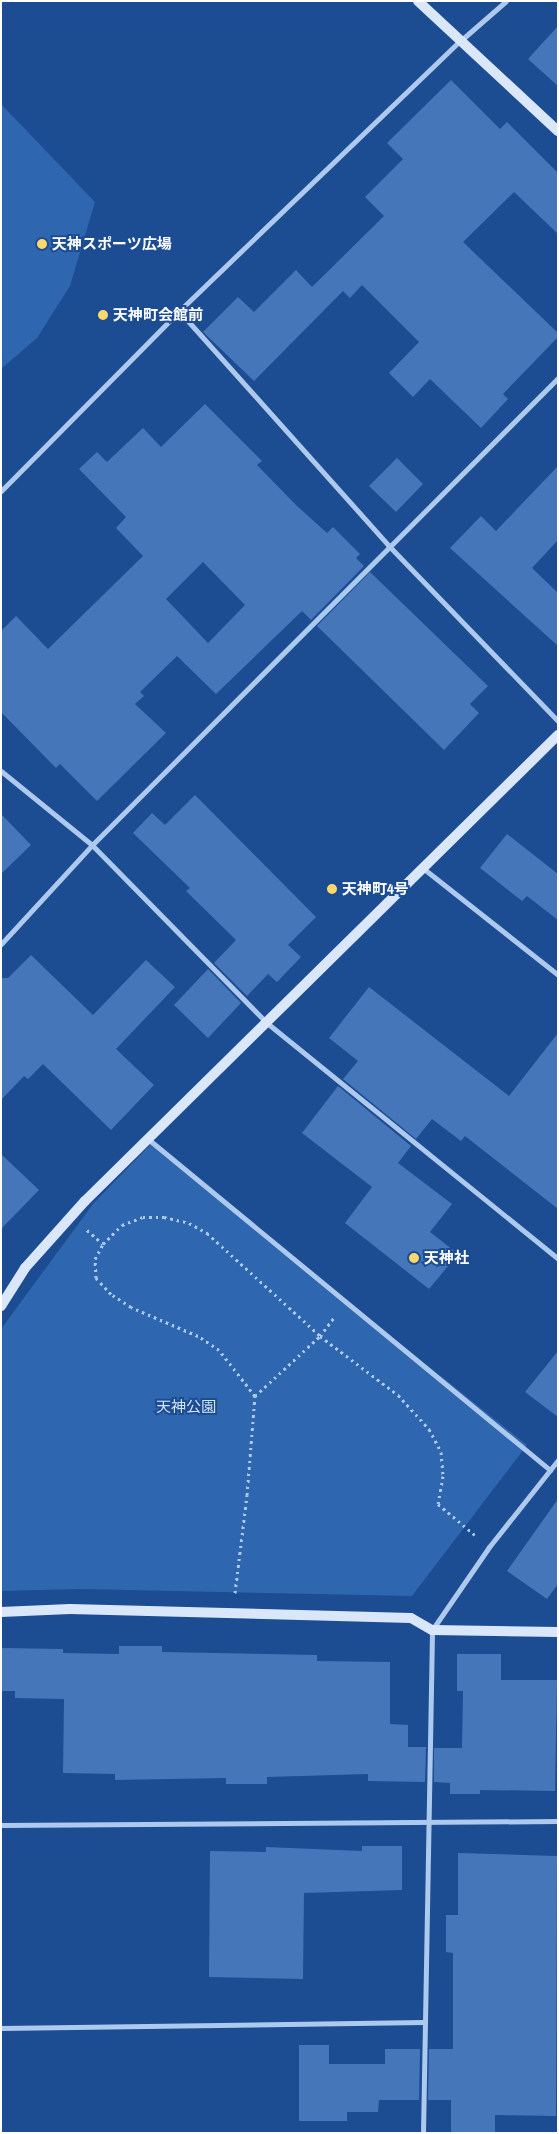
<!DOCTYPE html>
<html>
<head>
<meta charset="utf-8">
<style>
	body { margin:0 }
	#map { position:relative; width:559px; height:2134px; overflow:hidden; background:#1c4c92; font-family:"Archivo Narrow","Noto Sans JP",sans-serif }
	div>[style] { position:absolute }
	.green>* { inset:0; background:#2f66b0 }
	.building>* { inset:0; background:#4576b9 }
	.path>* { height:3px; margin-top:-1.5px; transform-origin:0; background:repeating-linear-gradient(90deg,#adc9ee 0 2.5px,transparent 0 6.5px) }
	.street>* { height:5px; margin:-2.5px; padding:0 2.5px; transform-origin:2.5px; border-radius:2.5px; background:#adc9ee }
	.secondary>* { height:10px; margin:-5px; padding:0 5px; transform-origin:5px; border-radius:5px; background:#dae7fa }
	.dots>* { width:14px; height:14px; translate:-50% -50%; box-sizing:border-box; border:2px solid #1c4c92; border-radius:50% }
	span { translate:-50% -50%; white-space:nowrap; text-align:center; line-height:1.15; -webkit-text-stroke:4px #1c4c92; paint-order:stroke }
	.poi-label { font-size:15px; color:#fff; font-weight:700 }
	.left { translate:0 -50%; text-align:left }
	.park-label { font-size:15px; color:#d3e4fa }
	.frame { position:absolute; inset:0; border:2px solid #fff; pointer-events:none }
</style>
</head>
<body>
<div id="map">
	<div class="green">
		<i style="clip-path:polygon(1px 104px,95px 202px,70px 286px,37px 338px,1px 369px)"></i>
		<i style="clip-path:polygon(151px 1144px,527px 1445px,412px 1596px,80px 1589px,1px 1591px,1px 1329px,93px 1204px)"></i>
	</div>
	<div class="building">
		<i style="clip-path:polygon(558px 26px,558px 86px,528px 59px)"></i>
		<i style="clip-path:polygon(451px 80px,500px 129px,507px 122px,558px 173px,558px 234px,514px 192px,463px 242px,558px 333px,558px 337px,503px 394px,508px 399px,481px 428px,430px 379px,413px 397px,389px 373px,419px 342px,362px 285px,350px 298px,343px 291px,254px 381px,203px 332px,238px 297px,254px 312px,296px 270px,312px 287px,384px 216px,365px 197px,403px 159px,387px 143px)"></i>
		<i style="clip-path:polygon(evenodd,205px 404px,262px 461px,257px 465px,297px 506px,327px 533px,333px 527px,360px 554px,356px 558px,364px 566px,311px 620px,302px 611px,216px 694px,177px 656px,140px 692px,144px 696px,135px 704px,166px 733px,97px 801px,60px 764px,56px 768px,1px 712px,1px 631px,16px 616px,48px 649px,143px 556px,116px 528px,126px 517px,79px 469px,97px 452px,107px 462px,143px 428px,161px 447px,205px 404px,203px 562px,245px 605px,208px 643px,166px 599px,203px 562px)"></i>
		<i style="clip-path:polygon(397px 458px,423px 484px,396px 512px,369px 486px)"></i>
		<i style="clip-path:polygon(558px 466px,558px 540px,532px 568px,558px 593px,558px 646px,450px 548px,481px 516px,496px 531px)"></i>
		<i style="clip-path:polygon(370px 572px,488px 686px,470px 704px,479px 713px,444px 750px,317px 626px)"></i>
		<i style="clip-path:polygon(195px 795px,316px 917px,288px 945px,301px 957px,277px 982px,268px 974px,247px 996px,214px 963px,236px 940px,186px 891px,190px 888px,133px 833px,152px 813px,165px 825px)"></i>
		<i style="clip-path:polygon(1px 814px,31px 845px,1px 874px)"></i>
		<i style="clip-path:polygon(507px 834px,558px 874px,558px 920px,527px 896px,522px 901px,480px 868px)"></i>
		<i style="clip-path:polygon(31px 955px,93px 1015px,146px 960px,175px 987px,116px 1049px,154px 1085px,111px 1130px,43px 1064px,28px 1079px,24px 1076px,1px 1100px,1px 978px,8px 978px)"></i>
		<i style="clip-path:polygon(208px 969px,241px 1003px,208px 1038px,174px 1005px)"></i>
		<i style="clip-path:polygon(369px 987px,509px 1096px,558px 1033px,558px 1209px,465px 1136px,461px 1141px,432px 1119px,416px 1139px,343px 1079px,358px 1061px,329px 1038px)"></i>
		<i style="clip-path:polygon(338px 1086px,411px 1146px,398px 1163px,452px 1204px,430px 1232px,458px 1254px,429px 1289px,345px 1223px,372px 1187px,302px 1133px)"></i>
		<i style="clip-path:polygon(1px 1154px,39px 1190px,1px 1229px)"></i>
		<i style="clip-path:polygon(558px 1351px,558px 1417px,525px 1392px)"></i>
		<i style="clip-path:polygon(558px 1499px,558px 1584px,547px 1599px,507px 1571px)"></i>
		<i style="clip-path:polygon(119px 1646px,162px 1646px,162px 1652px,317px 1655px,317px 1661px,390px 1662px,390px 1724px,408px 1725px,408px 1747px,426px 1747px,425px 1782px,368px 1781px,368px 1774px,267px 1777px,267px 1784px,226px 1784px,226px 1778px,115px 1780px,115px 1774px,63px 1773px,64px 1699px,15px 1698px,15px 1691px,1px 1691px,1px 1648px,63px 1649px,63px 1653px,119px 1654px)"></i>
		<i style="clip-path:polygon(457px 1654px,501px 1654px,501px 1680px,557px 1680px,555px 1791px,480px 1790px,480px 1794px,450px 1794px,450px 1783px,434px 1782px,434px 1748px,462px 1748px,463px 1691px,457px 1691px)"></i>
		<i style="clip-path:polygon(362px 1846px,402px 1846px,402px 1890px,304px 1893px,303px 1979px,209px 1977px,210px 1851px,266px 1852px,266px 1847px,362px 1851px)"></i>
		<i style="clip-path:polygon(458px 1853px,557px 1856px,556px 2116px,495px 2115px,495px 2133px,451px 2133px,451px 2100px,428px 2100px,429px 2049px,453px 2049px,453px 1953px,446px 1952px,446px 1915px,458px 1915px)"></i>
		<i style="clip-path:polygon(299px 2045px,329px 2045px,329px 2064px,385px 2064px,385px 2049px,420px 2049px,419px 2100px,379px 2100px,378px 2112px,347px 2112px,347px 2121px,299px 2121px)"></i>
	</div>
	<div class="path">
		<i style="left:87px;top:1230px;width:21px;rotate:41deg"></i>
		<i style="left:255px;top:1396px;width:58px;rotate:-128deg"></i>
		<i style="left:219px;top:1350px;width:25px;rotate:-146deg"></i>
		<i style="left:198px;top:1336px;width:73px;rotate:-156.6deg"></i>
		<i style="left:131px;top:1307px;width:24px;rotate:-147deg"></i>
		<i style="left:111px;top:1294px;width:22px;rotate:-133deg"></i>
		<i style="left:96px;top:1278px;width:19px;rotate:-93deg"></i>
		<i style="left:95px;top:1259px;width:17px;rotate:-62deg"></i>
		<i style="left:103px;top:1244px;width:27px;rotate:-45deg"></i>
		<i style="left:122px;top:1225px;width:22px;rotate:-21deg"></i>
		<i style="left:143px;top:1217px;width:21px"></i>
		<i style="left:164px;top:1217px;width:26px;rotate:13deg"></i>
		<i style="left:189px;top:1223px;width:21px;rotate:29deg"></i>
		<i style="left:207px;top:1233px;width:153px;rotate:42.3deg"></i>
		<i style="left:320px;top:1336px;width:98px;rotate:37.1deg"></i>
		<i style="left:398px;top:1395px;width:46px;rotate:47.6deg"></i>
		<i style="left:429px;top:1429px;width:26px;rotate:62deg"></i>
		<i style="left:441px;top:1452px;width:24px;rotate:85deg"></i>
		<i style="left:443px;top:1476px;width:28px;rotate:100deg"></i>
		<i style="left:438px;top:1504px;width:48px;rotate:40deg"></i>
		<i style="left:235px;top:1593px;width:99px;rotate:-83deg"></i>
		<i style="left:247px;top:1495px;width:99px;rotate:-85.4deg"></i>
		<i style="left:255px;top:1396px;width:88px;rotate:-42.7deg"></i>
		<i style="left:320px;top:1336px;width:25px;rotate:-53deg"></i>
	</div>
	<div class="street">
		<i style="left:179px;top:311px;width:314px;rotate:48.2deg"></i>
		<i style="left:388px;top:545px;width:245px;rotate:46deg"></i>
		<i style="left:1px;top:491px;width:253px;rotate:-45.3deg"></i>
		<i style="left:179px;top:311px;width:388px;rotate:-43.9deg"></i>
		<i style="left:459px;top:42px;width:62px;rotate:-41.1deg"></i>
		<i style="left:1px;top:771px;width:117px;rotate:39.1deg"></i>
		<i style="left:92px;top:845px;width:250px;rotate:45.5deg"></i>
		<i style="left:267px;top:1023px;width:375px;rotate:39deg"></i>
		<i style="left:424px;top:869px;width:171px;rotate:38.3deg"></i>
		<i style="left:1px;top:944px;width:134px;rotate:-47.4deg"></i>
		<i style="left:92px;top:845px;width:660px;rotate:-45.06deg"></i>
		<i style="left:148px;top:1139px;width:521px;rotate:39.47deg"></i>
		<i style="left:1px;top:1825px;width:557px;rotate:-0.41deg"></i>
		<i style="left:1px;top:2028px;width:423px;rotate:-0.8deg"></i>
		<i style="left:423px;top:2133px;width:503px;rotate:-88.97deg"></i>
		<i style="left:432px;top:1630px;width:101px;rotate:-55.5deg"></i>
		<i style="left:489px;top:1547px;width:111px;rotate:-51.6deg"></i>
	</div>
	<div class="secondary">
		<i style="left:418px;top:1px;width:191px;rotate:42.9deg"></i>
		<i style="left:1px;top:1306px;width:45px;rotate:-57.7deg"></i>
		<i style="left:25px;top:1268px;width:90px;rotate:-48.2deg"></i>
		<i style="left:85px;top:1201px;width:664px;rotate:-44.57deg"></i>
		<i style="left:1px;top:1612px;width:69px;rotate:-2.5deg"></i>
		<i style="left:70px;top:1609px;width:341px;rotate:1.5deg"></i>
		<i style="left:411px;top:1618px;width:24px;rotate:30deg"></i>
		<i style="left:432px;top:1630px;width:126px;rotate:0.9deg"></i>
	</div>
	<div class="dots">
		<i style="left:42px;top:244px;background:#fed86b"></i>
		<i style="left:103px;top:315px;background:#fed86b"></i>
		<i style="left:332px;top:889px;background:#fed86b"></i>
		<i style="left:414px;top:1258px;background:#fed86b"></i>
	</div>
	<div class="poi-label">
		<span class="left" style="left:52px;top:244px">天神スポーツ広場</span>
		<span class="left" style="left:113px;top:315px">天神町会館前</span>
		<span class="left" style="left:342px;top:889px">天神町4号</span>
		<span class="left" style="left:424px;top:1258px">天神社</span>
	</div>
	<div class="park-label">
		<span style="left:186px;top:1407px">天神公園</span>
	</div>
	<div class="frame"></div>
</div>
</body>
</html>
